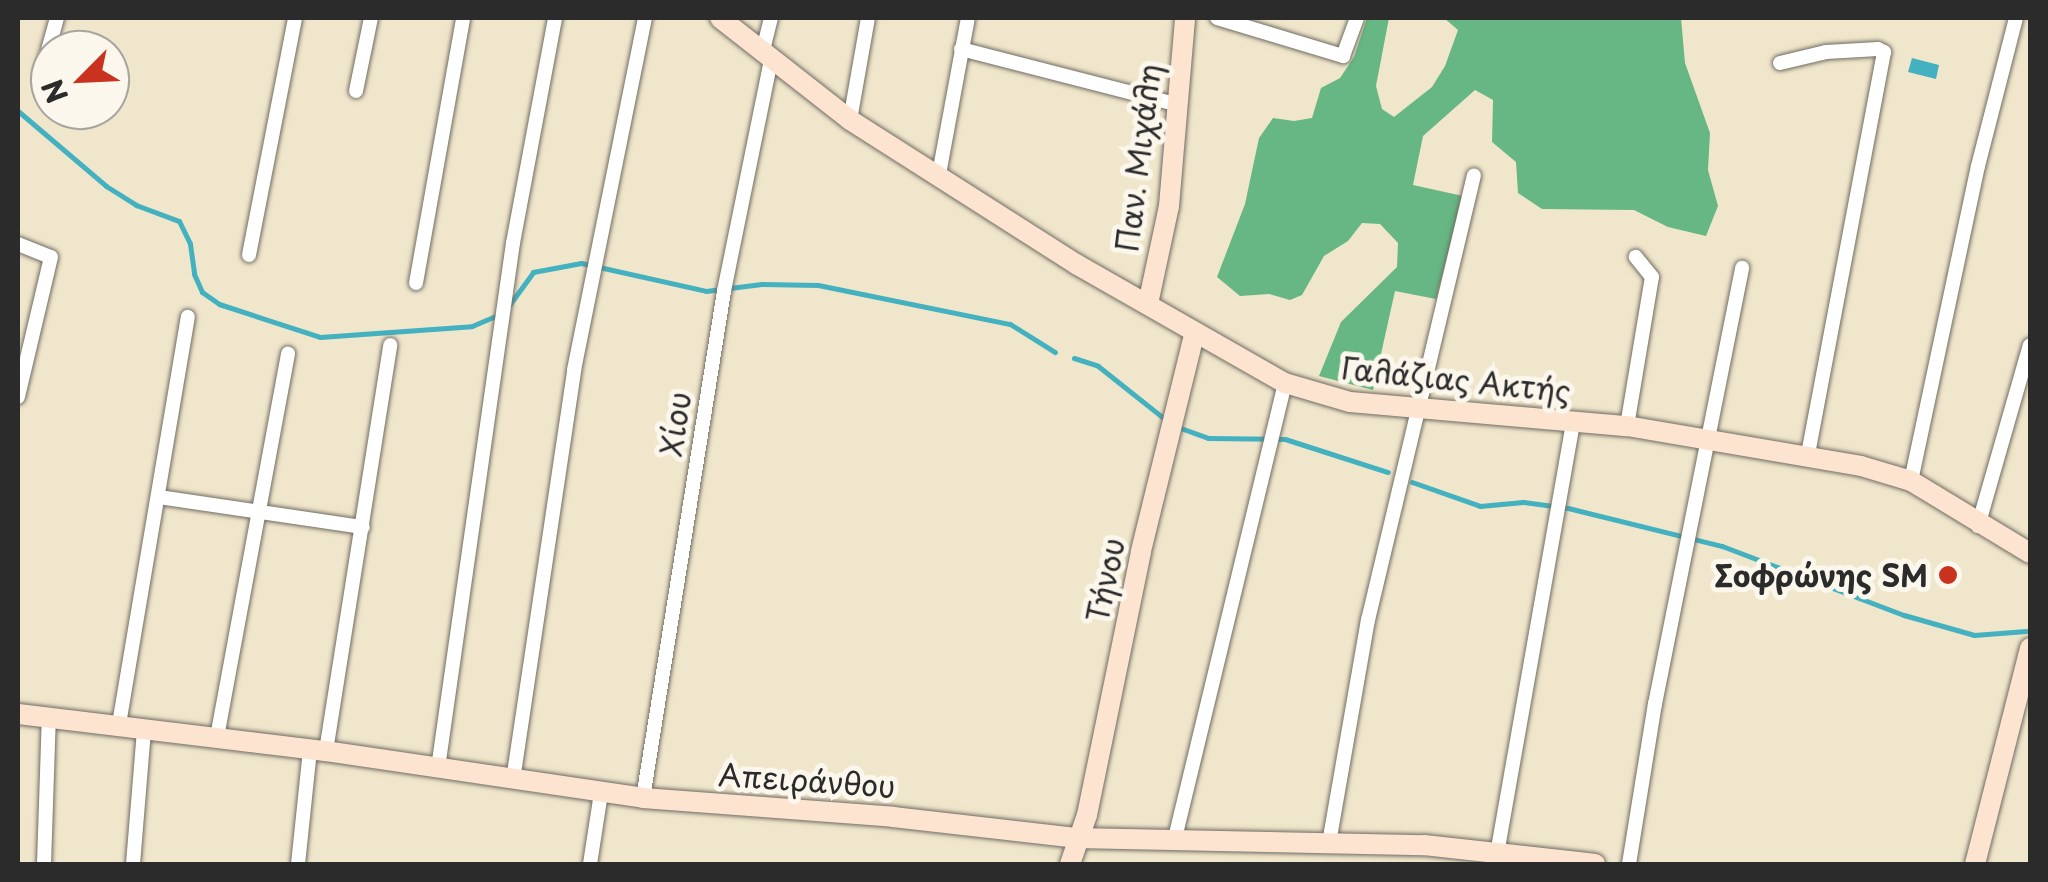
<!DOCTYPE html>
<html>
<head>
<meta charset="utf-8">
<style>
	body { margin:0 }
	#map { position:relative; width:2048px; height:882px; overflow:hidden; background:#f0e6cb; font-family:"Playpen Sans",sans-serif }
	div>[style] { position:absolute }
	.forest>* { inset:0; background:#66b783 }
	.water>* { inset:0; background:#43b1bf }
	.stream>* { height:5px; margin:-2.5px; padding:0 2.5px; transform-origin:2.5px; border-radius:2.5px; background:#43b1bf }
	.roads { filter:drop-shadow(0 0 2px #706c63) drop-shadow(0 0 2px #706c63) }
	.street>* { height:14px; margin:-7px; padding:0 7px; transform-origin:7px; border-radius:7px; background:#fff }
	.secondary>* { height:20px; margin:-10px; padding:0 10px; transform-origin:10px; border-radius:10px; background:#fde4d1 }
	.dots>* { width:28px; height:28px; translate:-50% -50%; box-sizing:border-box; border:5px solid #fbf7ec; border-radius:50% }
	span { translate:-50% -50%; white-space:nowrap; text-align:center; line-height:1.15; -webkit-text-stroke:10px #fbf7ec; paint-order:stroke }
	.street-label { font-size:30px; color:#2b2b2b }
	.poi-label { font-size:30px; color:#2b2b2b; font-weight:700 }
	.right { translate:-100% -50%; text-align:right }
	.frame { position:absolute; inset:0; border:20px solid #2b2b2b; pointer-events:none }
	.north { position:absolute; left:30px; top:30px; width:100px; height:100px; box-sizing:border-box; background:#fbf7ec; border:2px solid #a8a59f; border-radius:50%; rotate:246deg; font-size:28px; font-weight:700; line-height:40px; text-align:center; color:#2b2b2b }
	.north::after { content:''; display:block; margin:auto; width:35px; height:45px; background:#c8321e; clip-path:polygon(50% 0,100% 100%,50% 72%,0 100%) }
</style>
</head>
<body>
<div id="map">
	<div class="forest">
		<i style="clip-path:polygon(1367px 18px,1389px 18px,1376px 86px,1382px 109px,1394px 117px,1432px 87px,1445px 66px,1458px 30px,1444px 18px,1681px 18px,1685px 63px,1710px 133px,1708px 170px,1718px 206px,1706px 236px,1668px 227px,1634px 210px,1542px 209px,1518px 193px,1516px 162px,1492px 142px,1493px 100px,1475px 90px,1423px 136px,1413px 185px,1463px 196px,1436px 299px,1395px 291px,1373px 390px,1319px 376px,1341px 322px,1397px 267px,1398px 243px,1380px 224px,1362px 223px,1348px 241px,1324px 256px,1302px 295px,1290px 300px,1269px 294px,1240px 296px,1217px 277px,1245px 204px,1259px 138px,1273px 118px,1294px 121px,1312px 118px,1321px 88px,1340px 78px,1354px 57px)"></i>
	</div>
	<div class="water">
		<i style="clip-path:polygon(1912px 58px,1939px 65px,1936px 79px,1908px 72px)"></i>
	</div>
	<div class="stream">
		<i style="left:18px;top:111px;width:116px;rotate:40.4deg"></i>
		<i style="left:106px;top:186px;width:36px;rotate:32deg"></i>
		<i style="left:136px;top:205px;width:46px;rotate:20.4deg"></i>
		<i style="left:179px;top:221px;width:25px;rotate:64deg"></i>
		<i style="left:190px;top:244px;width:30px;rotate:82deg"></i>
		<i style="left:194px;top:274px;width:20px;rotate:66deg"></i>
		<i style="left:202px;top:292px;width:21px;rotate:35deg"></i>
		<i style="left:219px;top:304px;width:106px;rotate:18.1deg"></i>
		<i style="left:320px;top:337px;width:152px;rotate:-4.1deg"></i>
		<i style="left:472px;top:326px;width:28px;rotate:-23deg"></i>
		<i style="left:510px;top:304px;width:39px;rotate:-54deg"></i>
		<i style="left:533px;top:272px;width:49px;rotate:-10.6deg"></i>
		<i style="left:581px;top:263px;width:128px;rotate:12.6deg"></i>
		<i style="left:706px;top:291px;width:56px;rotate:-7.1deg"></i>
		<i style="left:762px;top:284px;width:56px;rotate:1deg"></i>
		<i style="left:818px;top:285px;width:196px;rotate:11.5deg"></i>
		<i style="left:1010px;top:324px;width:53px;rotate:31.9deg"></i>
		<i style="left:1074px;top:358px;width:25px;rotate:18deg"></i>
		<i style="left:1098px;top:366px;width:87px;rotate:38.5deg"></i>
		<i style="left:1175px;top:426px;width:35px;rotate:20deg"></i>
		<i style="left:1208px;top:438px;width:77px;rotate:0.7deg"></i>
		<i style="left:1285px;top:439px;width:108px;rotate:17.8deg"></i>
		<i style="left:1412px;top:482px;width:72px;rotate:19.4deg"></i>
		<i style="left:1480px;top:506px;width:43px;rotate:-5.3deg"></i>
		<i style="left:1523px;top:502px;width:45px;rotate:7.6deg"></i>
		<i style="left:1568px;top:508px;width:159px;rotate:13.9deg"></i>
		<i style="left:1722px;top:546px;width:195px;rotate:20.8deg"></i>
		<i style="left:1904px;top:615px;width:73px;rotate:15.9deg"></i>
		<i style="left:1974px;top:635px;width:52px;rotate:-4.4deg"></i>
	</div>
	<div class="roads">
		<div class="street">
			<i style="left:1217px;top:18px;width:132px;rotate:16.8deg"></i>
			<i style="left:1343px;top:56px;width:40px;rotate:-69.8deg"></i>
			<i style="left:961px;top:49px;width:221px;rotate:14.4deg"></i>
			<i style="left:762px;top:54px;width:37px;rotate:-76deg"></i>
			<i style="left:1780px;top:63px;width:47px;rotate:-13.4deg"></i>
			<i style="left:1826px;top:52px;width:52px;rotate:-3.3deg"></i>
			<i style="left:1878px;top:49px;width:7px;rotate:27deg"></i>
			<i style="left:1884px;top:52px;width:413px;rotate:100.7deg"></i>
			<i style="left:42px;top:72px;width:56px;rotate:-74.5deg"></i>
			<i style="left:356px;top:91px;width:75px;rotate:-78.4deg"></i>
			<i style="left:850px;top:120px;width:104px;rotate:-80deg"></i>
			<i style="left:939px;top:174px;width:159px;rotate:-79.5deg"></i>
			<i style="left:18px;top:244px;width:35px;rotate:22deg"></i>
			<i style="left:51px;top:257px;width:144px;rotate:103.3deg"></i>
			<i style="left:249px;top:255px;width:241px;rotate:-79deg"></i>
			<i style="left:416px;top:283px;width:269px;rotate:-79.9deg"></i>
			<i style="left:1627px;top:426px;width:151px;rotate:-80.5deg"></i>
			<i style="left:1652px;top:277px;width:26px;rotate:-129deg"></i>
			<i style="left:1911px;top:481px;width:322px;rotate:-78deg"></i>
			<i style="left:1978px;top:166px;width:153px;rotate:-75.6deg"></i>
			<i style="left:159px;top:497px;width:206px;rotate:8.4deg"></i>
			<i style="left:1978px;top:526px;width:188px;rotate:-74deg"></i>
			<i style="left:119px;top:724px;width:413px;rotate:-80.4deg"></i>
			<i style="left:217px;top:737px;width:390px;rotate:-79.5deg"></i>
			<i style="left:326px;top:751px;width:411px;rotate:-81deg"></i>
			<i style="left:438px;top:768px;width:530px;rotate:-81.87deg"></i>
			<i style="left:513px;top:243px;width:229px;rotate:-79.4deg"></i>
			<i style="left:513px;top:780px;width:415px;rotate:-81.5deg"></i>
			<i style="left:574px;top:370px;width:359px;rotate:-78.6deg"></i>
			<i style="left:643px;top:798px;width:513px;rotate:-80.92deg"></i>
			<i style="left:724px;top:291px;width:236px;rotate:-78.5deg"></i>
			<i style="left:1174px;top:842px;width:472px;rotate:-76.4deg"></i>
			<i style="left:1329px;top:843px;width:226px;rotate:-80.1deg"></i>
			<i style="left:1368px;top:620px;width:457px;rotate:-76.6deg"></i>
			<i style="left:1497px;top:854px;width:439px;rotate:-80deg"></i>
			<i style="left:44px;top:864px;width:147px;rotate:-88.1deg"></i>
			<i style="left:133px;top:864px;width:135px;rotate:-85.3deg"></i>
			<i style="left:298px;top:864px;width:116px;rotate:-84deg"></i>
			<i style="left:590px;top:864px;width:72px;rotate:-81.2deg"></i>
			<i style="left:1629px;top:864px;width:162px;rotate:-80.8deg"></i>
			<i style="left:1655px;top:704px;width:445px;rotate:-78.7deg"></i>
		</div>
		<div class="secondary">
			<i style="left:720px;top:18px;width:165px;rotate:38.1deg"></i>
			<i style="left:850px;top:120px;width:268px;rotate:32.5deg"></i>
			<i style="left:1076px;top:264px;width:241px;rotate:29.7deg"></i>
			<i style="left:1285px;top:383px;width:68px;rotate:16.3deg"></i>
			<i style="left:1350px;top:402px;width:278px;rotate:5deg"></i>
			<i style="left:1627px;top:426px;width:237px;rotate:9.7deg"></i>
			<i style="left:1861px;top:466px;width:52px;rotate:16.7deg"></i>
			<i style="left:1911px;top:481px;width:139px;rotate:31.2deg"></i>
			<i style="left:1148px;top:304px;width:100px;rotate:-77.9deg"></i>
			<i style="left:1169px;top:206px;width:189px;rotate:-85.1deg"></i>
			<i style="left:18px;top:714px;width:310px;rotate:6.9deg"></i>
			<i style="left:326px;top:751px;width:320px;rotate:8.4deg"></i>
			<i style="left:643px;top:798px;width:251px;rotate:4.3deg"></i>
			<i style="left:893px;top:817px;width:184px;rotate:6.5deg"></i>
			<i style="left:1076px;top:838px;width:348px;rotate:1.2deg"></i>
			<i style="left:1424px;top:845px;width:172px;rotate:6.3deg"></i>
			<i style="left:1070px;top:864px;width:52px;rotate:-70.9deg"></i>
			<i style="left:1087px;top:815px;width:269px;rotate:-78.4deg"></i>
			<i style="left:1141px;top:551px;width:222px;rotate:-76.2deg"></i>
			<i style="left:1975px;top:864px;width:223px;rotate:-75.7deg"></i>
		</div>
	</div>
	<div class="dots">
		<i style="left:1948px;top:575px;background:#c8321e"></i>
	</div>
	<div class="street-label">
		<span style="left:1138px;top:158px;rotate:-83deg">Παν. Μιχάλη</span>
		<span style="left:1456px;top:379px;rotate:6deg">Γαλάζιας Ακτής</span>
		<span style="left:675px;top:424px;rotate:-81deg">Χίου</span>
		<span style="left:1105px;top:580px;rotate:-78deg">Τήνου</span>
		<span style="left:807px;top:780px;rotate:4deg">Απειράνθου</span>
	</div>
	<div class="poi-label">
		<span class="right" style="left:1928px;top:575px">Σοφρώνης SM</span>
	</div>
	<div class="frame"></div>
	<div class="north">N</div>
</div>
</body>
</html>
